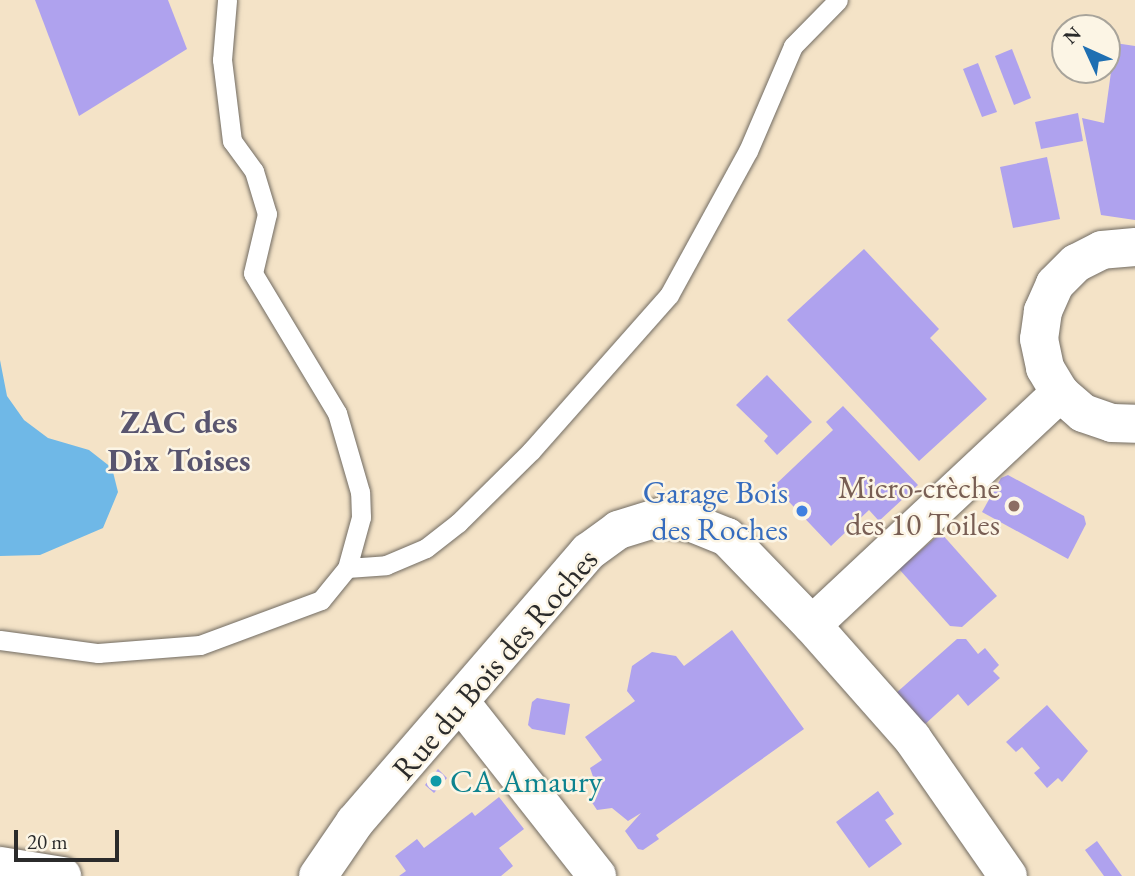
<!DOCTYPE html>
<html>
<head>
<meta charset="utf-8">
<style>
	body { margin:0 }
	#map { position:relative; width:1135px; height:876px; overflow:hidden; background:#f4e3c7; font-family:"EB Garamond",serif }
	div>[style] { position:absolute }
	.water>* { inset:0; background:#6fb8e7 }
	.building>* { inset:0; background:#afa2ee }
	.roads { filter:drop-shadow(0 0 2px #716b62) drop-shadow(0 0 2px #716b62) }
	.lane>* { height:19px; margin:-9.5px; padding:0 9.5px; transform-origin:9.5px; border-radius:9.5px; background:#fff }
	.street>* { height:38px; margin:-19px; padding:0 19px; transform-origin:19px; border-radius:19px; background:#fff }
	.secondary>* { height:38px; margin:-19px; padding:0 19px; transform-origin:19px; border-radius:19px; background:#fff }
	.dots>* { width:19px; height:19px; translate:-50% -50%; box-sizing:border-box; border:4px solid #fcf5e5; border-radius:50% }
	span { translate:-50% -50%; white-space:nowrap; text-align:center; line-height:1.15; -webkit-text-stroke:5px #fcf5e5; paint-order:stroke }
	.education-label { font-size:32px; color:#785e54 }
	.right { translate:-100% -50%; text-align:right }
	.shop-label { font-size:32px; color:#366cbe }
	.street-label { font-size:32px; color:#2b2b2b }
	.culture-label { font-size:32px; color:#0d838f }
	.left { translate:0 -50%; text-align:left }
	.neighbourhood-label { font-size:33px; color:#59556f; font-weight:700 }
	.north { position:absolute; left:1051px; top:14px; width:70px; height:70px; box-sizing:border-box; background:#fcf5e5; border:2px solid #a8a49b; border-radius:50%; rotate:315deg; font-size:19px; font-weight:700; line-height:28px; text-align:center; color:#2b2b2b }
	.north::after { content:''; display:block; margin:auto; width:24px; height:32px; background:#1f6fb2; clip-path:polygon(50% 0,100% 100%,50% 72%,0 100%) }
	.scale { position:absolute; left:14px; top:830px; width:105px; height:32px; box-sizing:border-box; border:4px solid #2b2b2b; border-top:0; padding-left:9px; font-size:21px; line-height:24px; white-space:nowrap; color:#2b2b2b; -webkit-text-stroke:5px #fcf5e5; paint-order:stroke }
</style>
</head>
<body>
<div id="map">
	<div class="water">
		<i style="clip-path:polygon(0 360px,7px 396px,24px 420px,48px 438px,89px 450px,112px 468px,118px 492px,103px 528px,40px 555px,0 556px)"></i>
	</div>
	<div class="building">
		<i style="clip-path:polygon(35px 0,168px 0,187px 49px,79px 116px)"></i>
		<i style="clip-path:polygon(1115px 43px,1135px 46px,1135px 220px,1101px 215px,1082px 118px,1104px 123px)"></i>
		<i style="clip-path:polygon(1012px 49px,1031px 98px,1014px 105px,995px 56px)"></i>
		<i style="clip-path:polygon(978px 63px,997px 112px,982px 117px,963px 69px)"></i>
		<i style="clip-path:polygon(1078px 113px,1083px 141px,1041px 149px,1035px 122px)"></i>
		<i style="clip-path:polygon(1047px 157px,1060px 219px,1013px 228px,1000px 167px)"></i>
		<i style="clip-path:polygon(864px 249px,939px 329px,930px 338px,987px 399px,919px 461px,787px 320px)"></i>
		<i style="clip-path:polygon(767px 375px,812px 422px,777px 455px,764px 441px,768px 436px,736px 405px)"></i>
		<i style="clip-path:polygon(843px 406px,918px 485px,879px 521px,869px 510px,831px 546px,774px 486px,833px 430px,826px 422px)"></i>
		<i style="clip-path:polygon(1008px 475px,1084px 516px,1086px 524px,1068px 559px,982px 512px,1001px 478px)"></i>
		<i style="clip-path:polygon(941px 533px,997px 596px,962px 627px,950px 626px,899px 569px)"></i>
		<i style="clip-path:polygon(732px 630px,804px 729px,656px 835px,659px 839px,643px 850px,638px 849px,625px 831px,641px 813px,628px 821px,612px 808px,597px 810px,591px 801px,597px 788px,590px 768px,602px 760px,585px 737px,635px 701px,627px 691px,632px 666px,652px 652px,676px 656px,684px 666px)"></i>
		<i style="clip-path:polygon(957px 639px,966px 639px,978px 654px,985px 648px,999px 665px,993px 671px,1000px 678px,968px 706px,958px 694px,923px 726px,895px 694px)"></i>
		<i style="clip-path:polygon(537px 698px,570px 704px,565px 735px,532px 729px,528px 725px,532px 702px)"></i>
		<i style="clip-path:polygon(1047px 705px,1088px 751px,1062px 782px,1058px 778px,1047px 788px,1034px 773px,1040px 768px,1022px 747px,1016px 752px,1006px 742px)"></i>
		<i style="clip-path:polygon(438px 769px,447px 778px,434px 793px,425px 785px)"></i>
		<i style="clip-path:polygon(878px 791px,894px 814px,885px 820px,902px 844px,869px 868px,836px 822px)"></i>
		<i style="clip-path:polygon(499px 797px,524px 829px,499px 848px,513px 866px,501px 876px,399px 876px,406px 871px,395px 856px,417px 839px,424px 848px,472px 812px,475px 816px)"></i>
		<i style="clip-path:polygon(1097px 841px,1122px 876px,1104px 876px,1085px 850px)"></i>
	</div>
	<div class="roads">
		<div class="lane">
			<i style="left:347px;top:568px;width:39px;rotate:-4deg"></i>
			<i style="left:386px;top:565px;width:43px;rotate:-23deg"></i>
			<i style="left:426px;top:548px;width:41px;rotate:-38deg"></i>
			<i style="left:458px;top:523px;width:103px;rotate:-44.6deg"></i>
			<i style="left:531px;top:451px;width:208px;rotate:-48.5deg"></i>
			<i style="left:669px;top:295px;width:164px;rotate:-61.3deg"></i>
			<i style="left:748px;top:151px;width:114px;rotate:-66.8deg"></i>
			<i style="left:793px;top:46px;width:64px;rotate:-45.6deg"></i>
			<i style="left:0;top:640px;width:99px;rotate:7.6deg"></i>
			<i style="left:98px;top:653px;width:102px;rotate:-4.5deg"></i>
			<i style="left:200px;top:645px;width:129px;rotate:-20.4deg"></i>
			<i style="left:321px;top:600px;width:41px;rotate:-50.9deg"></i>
			<i style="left:347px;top:568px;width:53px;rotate:-74.6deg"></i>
			<i style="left:361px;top:517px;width:25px;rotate:-92deg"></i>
			<i style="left:360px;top:492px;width:82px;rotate:-106.2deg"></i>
			<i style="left:337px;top:413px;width:163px;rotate:-121deg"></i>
			<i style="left:253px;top:273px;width:61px;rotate:-76.7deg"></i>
			<i style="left:267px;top:214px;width:45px;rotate:-106.8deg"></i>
			<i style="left:254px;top:171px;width:37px;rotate:-126deg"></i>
			<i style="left:232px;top:141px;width:82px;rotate:-97deg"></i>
			<i style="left:222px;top:60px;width:60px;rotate:-85.2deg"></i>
		</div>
		<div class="street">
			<i style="left:1135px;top:247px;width:33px;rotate:175deg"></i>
			<i style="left:1102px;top:250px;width:29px;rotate:153deg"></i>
			<i style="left:1076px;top:263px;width:30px;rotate:135deg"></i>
			<i style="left:1055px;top:284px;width:30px;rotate:114deg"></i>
			<i style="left:1043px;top:311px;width:28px;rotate:98deg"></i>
			<i style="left:1039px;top:339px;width:30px;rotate:78deg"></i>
			<i style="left:1045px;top:368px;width:29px;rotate:59deg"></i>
			<i style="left:1060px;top:393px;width:30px;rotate:41deg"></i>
			<i style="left:1083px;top:413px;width:31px;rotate:19deg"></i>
			<i style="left:1112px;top:423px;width:23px;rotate:2deg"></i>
			<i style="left:812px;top:625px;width:340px;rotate:-43.1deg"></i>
			<i style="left:461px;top:703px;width:220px;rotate:51.8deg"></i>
			<i style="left:318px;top:876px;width:65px;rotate:-55.6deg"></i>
			<i style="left:355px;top:822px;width:357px;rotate:-49.2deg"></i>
			<i style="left:588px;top:552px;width:37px;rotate:-36deg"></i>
			<i style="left:618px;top:530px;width:44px;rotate:-17.2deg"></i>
			<i style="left:660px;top:517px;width:33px;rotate:11deg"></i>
			<i style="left:692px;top:523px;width:38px;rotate:22deg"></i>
			<i style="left:727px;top:537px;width:122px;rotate:46deg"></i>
			<i style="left:812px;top:625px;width:151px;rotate:48.5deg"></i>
			<i style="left:912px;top:738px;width:168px;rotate:55.2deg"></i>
		</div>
		<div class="secondary">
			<i style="left:0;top:866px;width:63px;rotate:9.2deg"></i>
		</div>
	</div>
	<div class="dots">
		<i style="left:1014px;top:506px;background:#8d6e63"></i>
		<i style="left:802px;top:511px;background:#3f7fe0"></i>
		<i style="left:436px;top:781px;background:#0f9aa8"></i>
	</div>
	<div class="education-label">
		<span class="right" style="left:1000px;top:506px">Micro-crèche<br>des 10 Toiles</span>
	</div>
	<div class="shop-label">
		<span class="right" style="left:788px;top:511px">Garage Bois<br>des Roches</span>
	</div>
	<div class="street-label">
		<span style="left:495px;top:664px;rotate:-49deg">Rue du Bois des Roches</span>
	</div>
	<div class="culture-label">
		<span class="left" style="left:450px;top:781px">CA Amaury</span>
	</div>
	<div class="neighbourhood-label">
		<span style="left:179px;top:441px">ZAC des<br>Dix Toises</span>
	</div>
	<div class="north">N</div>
	<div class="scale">20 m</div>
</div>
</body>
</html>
